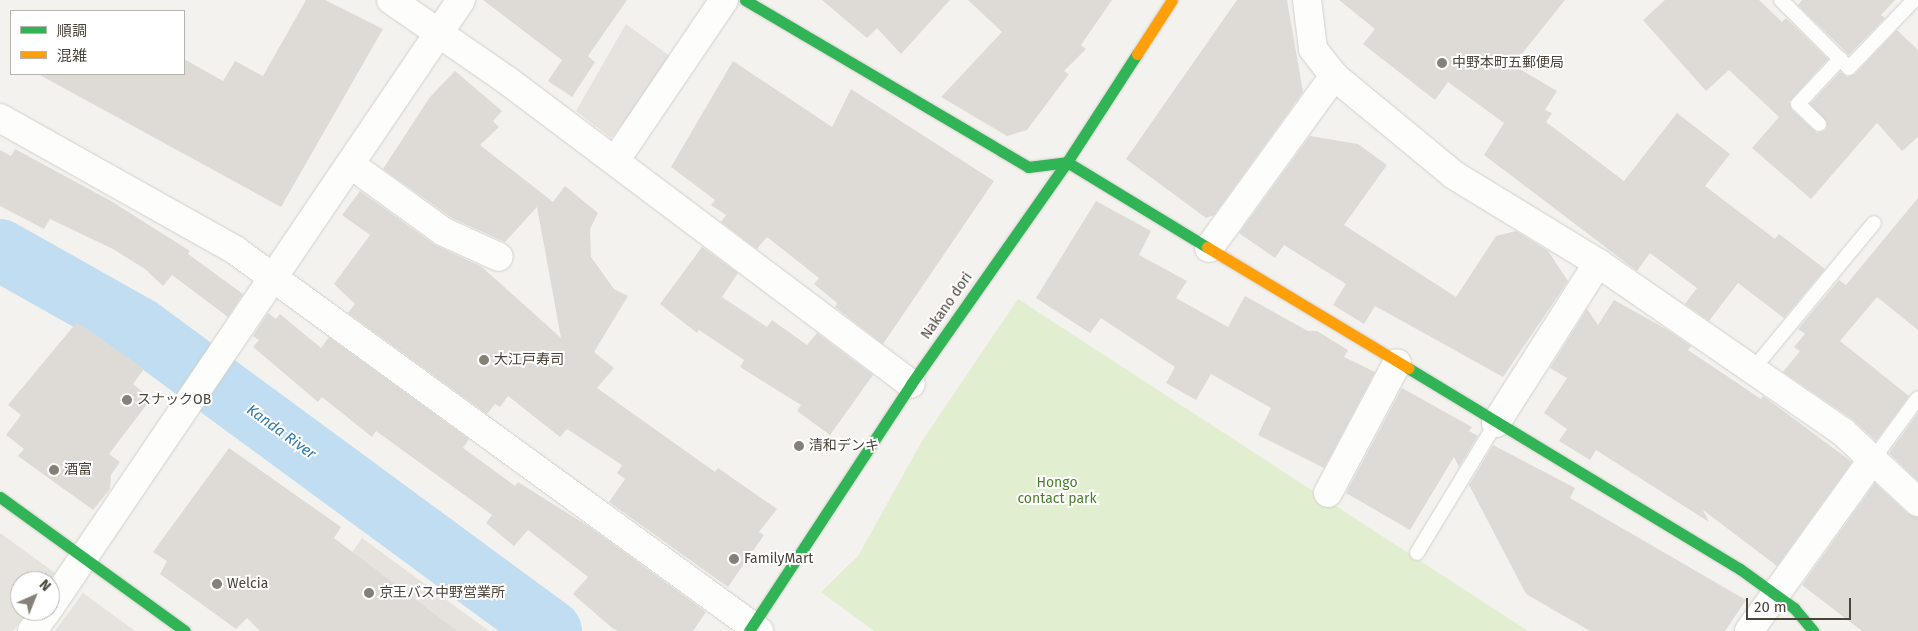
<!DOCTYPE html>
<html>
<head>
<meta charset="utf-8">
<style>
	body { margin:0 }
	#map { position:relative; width:1918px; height:631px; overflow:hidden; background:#f4f2ee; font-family:"Fira Sans","Noto Sans JP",sans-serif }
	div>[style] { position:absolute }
	.industrial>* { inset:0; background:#e6e2de }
	.green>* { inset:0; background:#e1eecf }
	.parking>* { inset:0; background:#e6e3df }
	.river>* { height:62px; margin:-31px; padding:0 31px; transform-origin:31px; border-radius:31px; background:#c0ddf1 }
	.building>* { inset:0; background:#dedbd6 }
	.roads { filter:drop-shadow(0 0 1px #d2d0cb) drop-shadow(0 0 1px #d2d0cb) }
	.lane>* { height:14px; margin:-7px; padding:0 7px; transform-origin:7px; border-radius:7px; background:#fdfdfc }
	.street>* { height:28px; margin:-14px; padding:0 14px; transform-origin:14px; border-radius:14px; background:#fdfdfc }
	.fast>* { height:11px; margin:-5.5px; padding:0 5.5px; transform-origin:5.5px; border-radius:5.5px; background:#30b455 }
	.slow>* { height:11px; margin:-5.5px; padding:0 5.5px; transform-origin:5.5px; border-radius:5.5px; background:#ff9f0a }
	.dots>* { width:14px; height:14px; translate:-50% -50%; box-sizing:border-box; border:2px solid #fff; border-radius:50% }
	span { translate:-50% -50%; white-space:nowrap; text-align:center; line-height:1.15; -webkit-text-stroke:4px #fff; paint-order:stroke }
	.poi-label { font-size:14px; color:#4b4439 }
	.left { translate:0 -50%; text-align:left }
	.street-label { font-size:14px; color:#4b4439 }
	.park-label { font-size:14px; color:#4a7f2a }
	.water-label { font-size:15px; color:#2e7ab2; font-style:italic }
	.legend { position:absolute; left:10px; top:10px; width:175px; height:65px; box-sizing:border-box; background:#fff; border:1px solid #b7b4b0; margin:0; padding:6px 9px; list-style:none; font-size:15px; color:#4b4439 }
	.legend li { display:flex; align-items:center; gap:10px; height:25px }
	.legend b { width:25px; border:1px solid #b7b4b0 }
	.north { position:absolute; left:10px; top:571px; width:50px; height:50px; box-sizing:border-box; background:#fff; border:1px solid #b7b4b0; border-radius:50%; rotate:44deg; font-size:14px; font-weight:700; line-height:20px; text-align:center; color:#4b4439 }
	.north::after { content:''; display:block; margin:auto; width:18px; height:22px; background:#868178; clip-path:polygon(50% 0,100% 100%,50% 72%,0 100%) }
	.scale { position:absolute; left:1746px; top:598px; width:105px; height:22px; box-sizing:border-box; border:2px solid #4b4439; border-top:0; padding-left:6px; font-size:15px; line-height:18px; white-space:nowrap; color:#4b4439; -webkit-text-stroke:4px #fff; paint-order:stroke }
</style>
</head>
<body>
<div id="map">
	<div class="industrial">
		<i style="clip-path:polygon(0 533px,55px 573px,49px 581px,20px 581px,20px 611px,27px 611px,13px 631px,0 631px)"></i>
		<i style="clip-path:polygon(362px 538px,489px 631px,297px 631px)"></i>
		<i style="clip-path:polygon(83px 593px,135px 631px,55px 631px)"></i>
	</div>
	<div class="green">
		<i style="clip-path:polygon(1018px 299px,1528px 631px,874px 631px,821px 592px,858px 556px,922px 441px)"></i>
	</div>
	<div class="parking">
		<i style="clip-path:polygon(626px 24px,674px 59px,611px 138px,576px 111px)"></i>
	</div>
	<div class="river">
		<i style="left:0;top:250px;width:161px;rotate:29.4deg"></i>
		<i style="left:140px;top:329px;width:510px;rotate:36.31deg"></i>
	</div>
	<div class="building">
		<i style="clip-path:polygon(306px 0,325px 0,383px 29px,281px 207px,38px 74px,184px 74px,184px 59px,223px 81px,235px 61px,263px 76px)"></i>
		<i style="clip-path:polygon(483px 0,627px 0,588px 56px,595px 62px,572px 97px,548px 81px,562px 60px)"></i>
		<i style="clip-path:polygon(822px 0,950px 0,901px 54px,877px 28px,867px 38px)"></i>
		<i style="clip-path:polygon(968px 0,1112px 0,1081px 45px,1086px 49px,1064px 71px,1069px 74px,1027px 130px,1007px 136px,941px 97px,1002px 32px)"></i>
		<i style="clip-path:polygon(1237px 0,1287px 0,1303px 92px,1214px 215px,1206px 218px,1126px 159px)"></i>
		<i style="clip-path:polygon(1339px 0,1565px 0,1513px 65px,1557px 91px,1545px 110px,1552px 113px,1546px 122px,1624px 181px,1677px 113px,1730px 154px,1705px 186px,1775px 239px,1779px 234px,1825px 269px,1784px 318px,1738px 283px,1709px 321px,1685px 304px,1697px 288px,1650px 253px,1637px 271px,1484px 155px,1504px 123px,1448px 82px,1435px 100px,1363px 44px,1375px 29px)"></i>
		<i style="clip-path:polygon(1665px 0,1759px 0,1782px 22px,1786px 18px,1828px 59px,1789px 102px,1792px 110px,1817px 133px,1826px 130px,1827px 122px,1810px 104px,1840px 72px,1847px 77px,1855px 74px,1897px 30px,1918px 50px,1918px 137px,1902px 151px,1877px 123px,1811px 199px,1752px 148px,1779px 117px,1729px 70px,1706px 91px,1643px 20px)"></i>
		<i style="clip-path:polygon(1802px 0,1895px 0,1881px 15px,1885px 18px,1849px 55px,1798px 5px)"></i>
		<i style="clip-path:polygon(733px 61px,832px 127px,851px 89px,994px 181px,883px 344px,835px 307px,837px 303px,814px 284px,819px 278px,767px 237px,757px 249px,721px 222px,726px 215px,711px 205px,715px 200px,671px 167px)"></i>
		<i style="clip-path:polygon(455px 71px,502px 111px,493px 121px,499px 127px,480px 145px,553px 202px,565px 186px,598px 213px,590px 229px,591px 257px,614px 289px,628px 296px,594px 352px,614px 368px,597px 388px,715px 472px,718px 468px,777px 509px,759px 532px,764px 535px,728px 587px,609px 502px,625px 479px,617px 473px,622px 465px,567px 429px,560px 437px,508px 396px,500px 407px,495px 404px,487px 414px,348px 313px,355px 304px,334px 284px,370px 235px,342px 215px,360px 191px,435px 245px,482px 267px,561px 338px,537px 207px,505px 242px,452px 218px,383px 169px,430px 97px)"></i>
		<i style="clip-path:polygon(1310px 136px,1358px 144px,1387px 165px,1344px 225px,1456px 297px,1496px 236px,1516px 231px,1548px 251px,1568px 281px,1503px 377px,1375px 306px,1364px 324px,1333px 305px,1346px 284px,1284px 245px,1275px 258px,1239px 233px)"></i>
		<i style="clip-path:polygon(15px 149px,111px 201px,190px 251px,188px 254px,243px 294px,228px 317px,172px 275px,163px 286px,145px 269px,113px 249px,50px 219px,44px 229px,0 206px,0 150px,11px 156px)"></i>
		<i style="clip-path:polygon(1918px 198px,1918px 330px,1877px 297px,1840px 341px,1909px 396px,1876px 441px,1852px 419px,1783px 372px,1800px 351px,1794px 347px,1805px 334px,1798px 329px,1839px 280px,1846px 285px)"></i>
		<i style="clip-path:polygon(1096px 201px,1151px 231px,1139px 255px,1187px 281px,1176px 298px,1228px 327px,1245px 296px,1308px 331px,1317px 331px,1348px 350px,1344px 357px,1375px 372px,1324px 468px,1258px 435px,1271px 408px,1211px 374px,1196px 400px,1166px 383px,1175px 367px,1101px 318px,1090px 333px,1036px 298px)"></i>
		<i style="clip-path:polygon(702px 247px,738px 273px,722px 297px,767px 327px,772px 320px,807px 345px,817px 333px,873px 375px,830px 435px,797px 411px,801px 405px,740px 367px,744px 360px,699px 330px,697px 333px,660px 304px)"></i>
		<i style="clip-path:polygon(1614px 300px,1666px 329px,1691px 346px,1688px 350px,1761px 399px,1763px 396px,1852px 462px,1777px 566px,1703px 510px,1709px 522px,1596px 450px,1590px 460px,1559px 441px,1567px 429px,1544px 413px,1567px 378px,1550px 368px,1587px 309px,1598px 325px)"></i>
		<i style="clip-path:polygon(268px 313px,276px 319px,280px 314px,321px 348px,329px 337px,469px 439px,463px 448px,515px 486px,518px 482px,591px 528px,706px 612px,693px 631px,617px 631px,611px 627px,573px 594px,588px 577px,528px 530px,514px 546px,486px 523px,492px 515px,376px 431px,372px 437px,322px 397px,318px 402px,253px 347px,259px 340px,253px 336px)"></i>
		<i style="clip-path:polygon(77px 322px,144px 369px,133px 384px,151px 399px,109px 454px,120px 462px,111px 475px,110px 489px,93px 510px,18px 456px,24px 449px,6px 435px,21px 415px,8px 405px)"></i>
		<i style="clip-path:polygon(1402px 388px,1472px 427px,1469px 431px,1478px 436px,1459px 467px,1454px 457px,1410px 530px,1346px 493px)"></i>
		<i style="clip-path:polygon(1918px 413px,1918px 481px,1889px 453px)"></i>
		<i style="clip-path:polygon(1493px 445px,1575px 488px,1570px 498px,1746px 600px,1725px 631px,1590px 631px,1526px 594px,1469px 485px)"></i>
		<i style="clip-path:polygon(229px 448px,341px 527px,334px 538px,457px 631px,260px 631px,247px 618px,236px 629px,160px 574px,167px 561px,153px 552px)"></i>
		<i style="clip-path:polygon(1875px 483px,1907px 513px,1918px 517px,1918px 631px,1862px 631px,1802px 585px)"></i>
	</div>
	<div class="roads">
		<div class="lane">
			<i style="left:1781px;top:0;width:96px;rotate:45deg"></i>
			<i style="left:1849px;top:68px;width:94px;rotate:-46.3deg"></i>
			<i style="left:1819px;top:124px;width:29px;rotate:-136deg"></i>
			<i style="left:1798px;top:104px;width:62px;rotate:-47deg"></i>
			<i style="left:1754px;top:368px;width:188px;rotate:-50.4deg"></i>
			<i style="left:1874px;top:458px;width:74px;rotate:-53.7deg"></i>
			<i style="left:1417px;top:553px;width:152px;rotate:-58.7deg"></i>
		</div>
		<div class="street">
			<i style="left:391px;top:0;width:142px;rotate:34.7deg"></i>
			<i style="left:508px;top:81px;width:504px;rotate:36.94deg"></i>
			<i style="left:1307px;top:0;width:49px;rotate:83deg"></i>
			<i style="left:1313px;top:49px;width:34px;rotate:52deg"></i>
			<i style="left:1334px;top:76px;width:156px;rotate:39.5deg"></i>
			<i style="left:1454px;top:175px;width:169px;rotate:31.4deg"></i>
			<i style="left:1598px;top:263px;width:298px;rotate:34.6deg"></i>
			<i style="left:1843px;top:432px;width:103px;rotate:43deg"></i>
			<i style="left:0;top:118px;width:270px;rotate:29.3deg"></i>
			<i style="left:235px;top:250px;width:648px;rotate:36.02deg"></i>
			<i style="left:615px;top:161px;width:194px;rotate:-55.9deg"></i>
			<i style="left:350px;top:164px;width:116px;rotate:35.9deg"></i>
			<i style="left:444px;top:232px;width:60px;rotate:24.4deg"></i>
			<i style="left:1209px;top:248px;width:213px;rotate:-54deg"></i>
			<i style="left:1496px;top:423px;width:190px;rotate:-57.5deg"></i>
			<i style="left:1328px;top:493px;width:147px;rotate:-62deg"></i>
			<i style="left:50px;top:607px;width:733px;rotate:-55.9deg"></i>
			<i style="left:32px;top:631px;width:25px;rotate:-53deg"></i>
			<i style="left:1749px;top:631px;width:213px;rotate:-54.2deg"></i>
		</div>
		<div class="fast">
			<i style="left:745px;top:0;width:329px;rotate:30.5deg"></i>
			<i style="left:1028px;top:167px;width:39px;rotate:-7deg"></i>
			<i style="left:1067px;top:162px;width:164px;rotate:31.3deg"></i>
			<i style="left:1408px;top:368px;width:388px;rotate:31.2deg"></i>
			<i style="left:1740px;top:569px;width:67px;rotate:35.8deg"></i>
			<i style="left:1794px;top:608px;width:30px;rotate:50deg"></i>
			<i style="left:0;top:497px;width:228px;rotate:35.9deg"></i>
			<i style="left:749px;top:631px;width:295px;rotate:-56.7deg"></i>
			<i style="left:911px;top:384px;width:271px;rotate:-54.9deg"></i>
			<i style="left:1067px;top:162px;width:129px;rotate:-57.1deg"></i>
		</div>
		<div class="slow">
			<i style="left:1137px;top:54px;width:64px;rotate:-57.1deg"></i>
			<i style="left:1207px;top:247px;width:235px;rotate:31deg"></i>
		</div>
	</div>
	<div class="dots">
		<i style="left:1442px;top:63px;background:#868178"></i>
		<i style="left:484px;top:360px;background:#868178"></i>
		<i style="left:127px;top:400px;background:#868178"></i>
		<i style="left:799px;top:446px;background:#868178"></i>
		<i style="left:54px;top:470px;background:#868178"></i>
		<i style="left:734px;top:559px;background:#868178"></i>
		<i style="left:217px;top:584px;background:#868178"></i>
		<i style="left:369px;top:593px;background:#868178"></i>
	</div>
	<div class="poi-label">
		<span class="left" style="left:1452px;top:63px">中野本町五郵便局</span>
		<span class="left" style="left:494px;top:360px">大江戸寿司</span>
		<span class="left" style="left:137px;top:400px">スナックOB</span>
		<span class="left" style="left:809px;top:446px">清和デンキ</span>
		<span class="left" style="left:64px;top:470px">酒富</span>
		<span class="left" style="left:744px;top:559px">FamilyMart</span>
		<span class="left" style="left:227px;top:584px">Welcia</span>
		<span class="left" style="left:379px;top:593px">京王バス中野営業所</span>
	</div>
	<div class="street-label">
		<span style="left:947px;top:306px;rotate:-55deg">Nakano dori</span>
	</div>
	<div class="park-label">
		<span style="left:1057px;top:491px">Hongo<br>contact park</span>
	</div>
	<div class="water-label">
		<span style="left:281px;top:432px;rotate:36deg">Kanda River</span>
	</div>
	<ul class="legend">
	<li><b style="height:6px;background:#30b455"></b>順調</li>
	<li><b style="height:6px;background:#ff9f0a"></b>混雑</li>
	</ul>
	<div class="north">N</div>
	<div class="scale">20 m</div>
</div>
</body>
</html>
